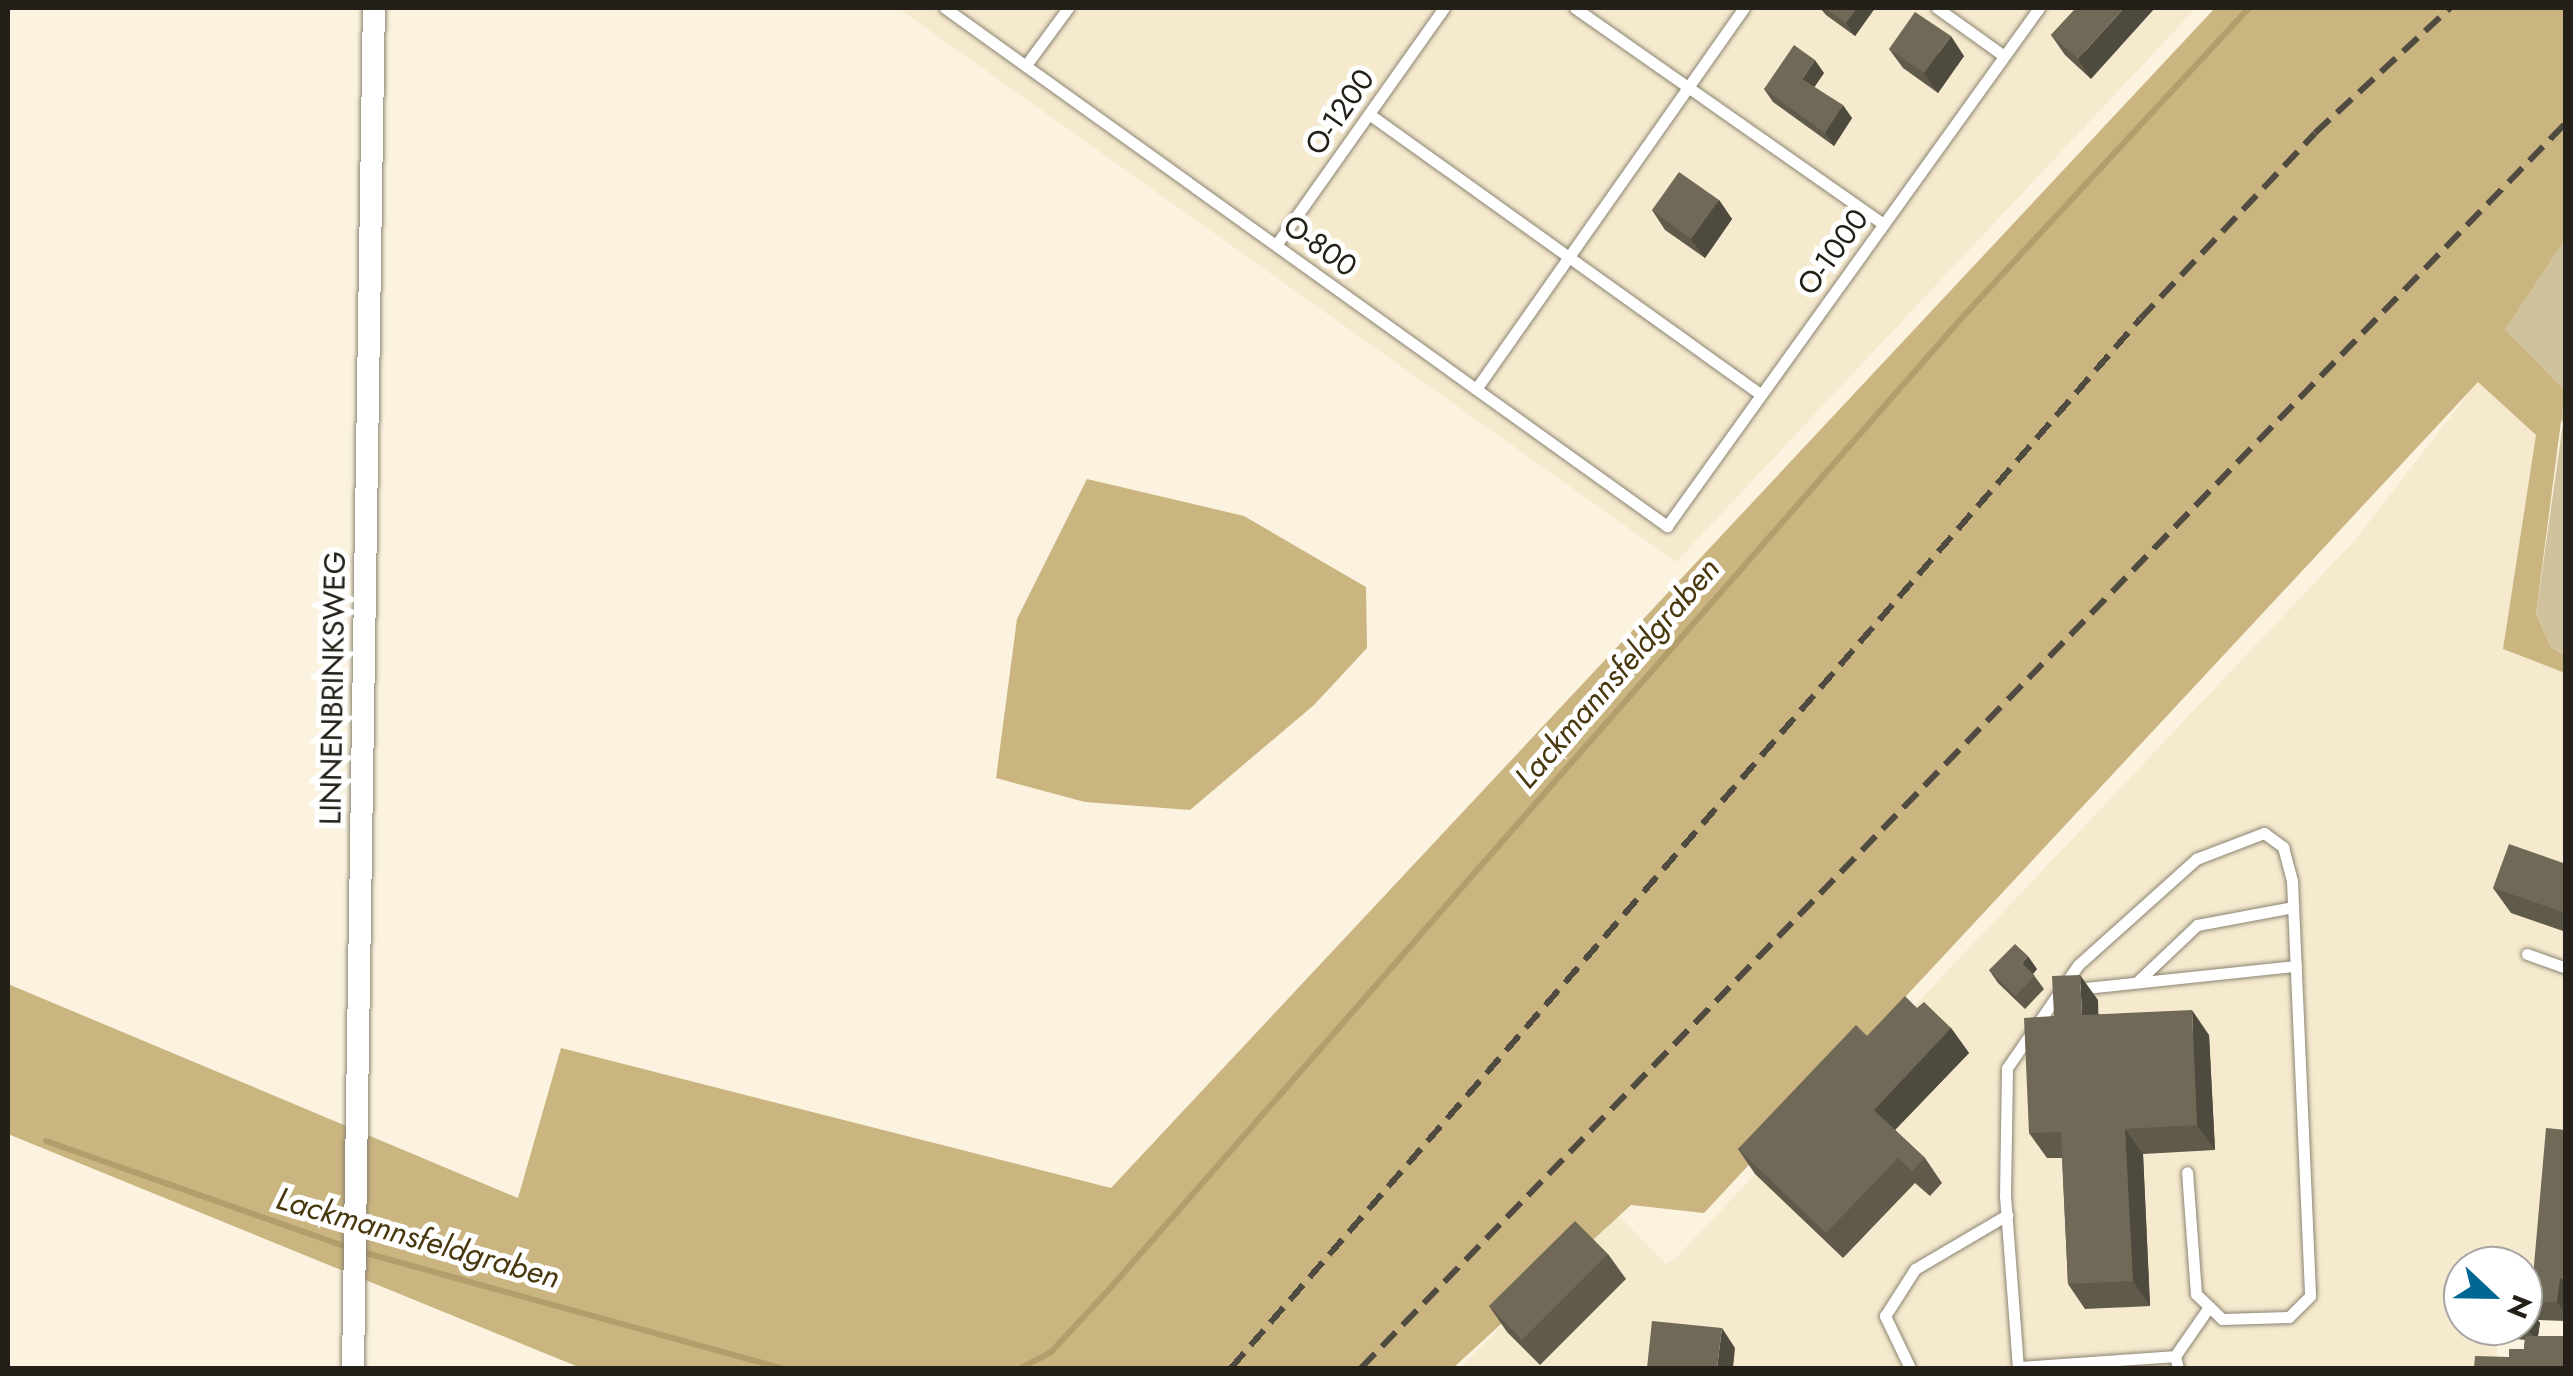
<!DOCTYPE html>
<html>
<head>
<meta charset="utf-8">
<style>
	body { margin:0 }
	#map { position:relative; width:2573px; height:1376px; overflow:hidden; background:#fbf3df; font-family:Jost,sans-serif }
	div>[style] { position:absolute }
	.built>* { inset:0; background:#f5e9ce }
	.green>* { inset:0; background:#d1c29e }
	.forest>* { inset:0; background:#cab480 }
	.stream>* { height:6px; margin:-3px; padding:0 3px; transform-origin:3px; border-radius:3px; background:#b39d6a }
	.roads { filter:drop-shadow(0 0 2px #8b8472) drop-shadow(0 0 2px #8b8472) }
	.lane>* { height:11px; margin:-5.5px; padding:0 5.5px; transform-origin:5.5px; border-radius:5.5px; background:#fff }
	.street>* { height:22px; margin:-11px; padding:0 11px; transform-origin:11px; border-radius:11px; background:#fff }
	.rail>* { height:6px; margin-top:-3px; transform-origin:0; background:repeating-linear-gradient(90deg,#504b41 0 20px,transparent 0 30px) }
	.wall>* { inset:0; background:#605a4b }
	.shaded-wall>* { inset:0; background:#4e4a3d }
	.building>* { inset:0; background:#706957 }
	span { translate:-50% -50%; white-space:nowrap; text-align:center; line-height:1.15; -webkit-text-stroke:10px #fff; paint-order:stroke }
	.street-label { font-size:30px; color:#242019 }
	.water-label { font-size:32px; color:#48380d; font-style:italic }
	.frame { position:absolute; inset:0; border:10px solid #242019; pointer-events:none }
	.north { position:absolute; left:2443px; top:1246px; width:100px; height:100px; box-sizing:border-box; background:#fff; border:2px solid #a7a6a3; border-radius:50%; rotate:112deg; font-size:28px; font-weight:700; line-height:40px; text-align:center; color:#242019 }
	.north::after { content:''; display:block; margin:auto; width:35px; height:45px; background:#006795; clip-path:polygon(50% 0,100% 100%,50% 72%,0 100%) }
</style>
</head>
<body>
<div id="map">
	<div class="built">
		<i style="clip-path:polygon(898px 8px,2196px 8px,1676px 562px)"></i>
		<i style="clip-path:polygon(2478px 381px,2536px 435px,2503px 649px,2565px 673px,2566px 1279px,2523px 1274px,2523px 1266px,2463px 1266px,2463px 1326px,2499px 1326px,2496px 1368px,1460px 1368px,1593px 1233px,1619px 1216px,1666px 1264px,1675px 1259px,2356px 539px)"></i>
	</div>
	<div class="green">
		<i style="clip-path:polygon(2565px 240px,2565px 656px,2551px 647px,2536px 614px,2563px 423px,2505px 330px)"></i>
	</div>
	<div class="forest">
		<i style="clip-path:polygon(2215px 8px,2565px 8px,2565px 240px,2505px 330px,2565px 391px,2536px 614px,2551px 647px,2565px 656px,2565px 673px,2503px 649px,2536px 435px,2478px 382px,1704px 1213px,1631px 1205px,1453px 1368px,581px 1368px,8px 1134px,8px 984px,518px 1198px,561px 1048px,1111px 1188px)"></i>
		<i style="clip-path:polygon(1087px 479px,1244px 516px,1366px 587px,1367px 648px,1314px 705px,1190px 810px,1085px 802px,996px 778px,1017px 619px)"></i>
	</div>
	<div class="stream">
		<i style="left:46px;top:1141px;width:322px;rotate:19.4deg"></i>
		<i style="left:362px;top:1252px;width:434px;rotate:15.5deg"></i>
		<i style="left:1021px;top:1368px;width:34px;rotate:-28deg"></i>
		<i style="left:1051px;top:1352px;width:91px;rotate:-47.2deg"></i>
		<i style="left:1113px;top:1285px;width:1283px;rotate:-48.73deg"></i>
		<i style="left:1959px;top:321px;width:427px;rotate:-47.2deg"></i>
	</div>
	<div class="roads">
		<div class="lane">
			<i style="left:945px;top:8px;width:889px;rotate:35.66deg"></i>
			<i style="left:1667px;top:526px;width:638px;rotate:-54.32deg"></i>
			<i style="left:1575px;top:8px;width:376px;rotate:35deg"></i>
			<i style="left:1937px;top:8px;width:82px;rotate:35.6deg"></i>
			<i style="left:1026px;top:65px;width:71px;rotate:-53.6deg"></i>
			<i style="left:1369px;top:114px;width:482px;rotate:35.6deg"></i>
			<i style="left:1276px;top:245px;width:291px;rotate:-54.7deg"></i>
			<i style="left:1476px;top:389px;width:466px;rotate:-54.9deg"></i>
			<i style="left:2527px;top:954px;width:41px;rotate:19.7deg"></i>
			<i style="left:2137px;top:982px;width:83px;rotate:-43.5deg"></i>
			<i style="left:2197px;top:925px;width:98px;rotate:-10.6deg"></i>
			<i style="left:2076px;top:989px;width:221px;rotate:-6deg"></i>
			<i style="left:2018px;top:1367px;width:157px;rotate:-4deg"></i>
			<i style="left:1910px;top:1368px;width:58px;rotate:-115.7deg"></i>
			<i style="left:1885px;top:1316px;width:56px;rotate:-57.4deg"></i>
			<i style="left:1915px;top:1269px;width:107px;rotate:-30.4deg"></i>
			<i style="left:2018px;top:1368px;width:172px;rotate:-94.3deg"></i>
			<i style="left:2005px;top:1196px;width:128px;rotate:-89.1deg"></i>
			<i style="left:2007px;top:1068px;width:125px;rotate:-55.4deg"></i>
			<i style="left:2078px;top:965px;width:159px;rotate:-41.9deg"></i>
			<i style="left:2196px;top:859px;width:73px;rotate:-20.9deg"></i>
			<i style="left:2264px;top:833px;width:24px;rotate:36deg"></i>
			<i style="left:2283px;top:847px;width:35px;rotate:75deg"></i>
			<i style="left:2292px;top:881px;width:415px;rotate:87.5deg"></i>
			<i style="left:2310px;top:1296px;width:30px;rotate:135deg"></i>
			<i style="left:2289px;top:1317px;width:67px;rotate:178.3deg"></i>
			<i style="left:2222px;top:1319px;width:36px;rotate:-136deg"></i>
			<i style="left:2196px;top:1294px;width:122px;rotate:-94.2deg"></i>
			<i style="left:2178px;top:1368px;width:12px;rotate:-104deg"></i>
			<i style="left:2175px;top:1356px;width:60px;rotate:-55.2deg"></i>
		</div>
		<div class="street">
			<i style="left:353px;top:1368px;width:1360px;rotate:-89.12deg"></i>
		</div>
	</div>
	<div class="rail">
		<i style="left:1231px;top:1368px;width:1388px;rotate:-49.09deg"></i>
		<i style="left:2140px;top:319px;width:255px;rotate:-46.7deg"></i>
		<i style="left:2315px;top:133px;width:184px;rotate:-42.8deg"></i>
		<i style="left:1361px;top:1368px;width:1733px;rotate:-45.94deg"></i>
	</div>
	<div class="wall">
		<i style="clip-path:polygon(1820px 8px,1875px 8px,1855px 36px,1826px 15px)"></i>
		<i style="clip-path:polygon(2076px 8px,2091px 79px,2065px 55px,2051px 35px)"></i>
		<i style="clip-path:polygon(1889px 49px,1964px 56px,1938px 93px,1903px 68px)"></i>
		<i style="clip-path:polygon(1824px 73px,1814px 87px,1852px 118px,1834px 146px,1773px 102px,1764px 89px)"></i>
		<i style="clip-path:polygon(1719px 200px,1732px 219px,1705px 258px,1665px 230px,1652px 210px)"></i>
		<i style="clip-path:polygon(2566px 864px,2566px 932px,2511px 913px,2493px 888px)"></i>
		<i style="clip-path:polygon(2037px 969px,2033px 974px,2044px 989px,2025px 1009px,1998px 983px,1989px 970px)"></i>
		<i style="clip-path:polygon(2098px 1000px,2098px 1014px,2209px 1035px,2215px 1150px,2143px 1154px,2150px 1306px,2085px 1309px,2068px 1284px,2062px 1158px,2047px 1158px,2029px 1133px)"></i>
		<i style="clip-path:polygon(1917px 1008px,1951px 1028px,1969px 1053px,1895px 1130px,1925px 1158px,1942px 1183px,1930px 1196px,1915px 1183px,1843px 1258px,1755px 1174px,1738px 1149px,1867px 1036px)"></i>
		<i style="clip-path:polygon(2566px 1130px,2566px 1321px,2538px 1320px,2540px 1323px,2538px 1336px,2566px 1336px,2509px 1357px,2524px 1349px,2525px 1340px,2500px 1337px,2492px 1326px,2523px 1326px,2530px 1310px,2524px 1302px,2533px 1277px)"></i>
		<i style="clip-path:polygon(1608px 1254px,1626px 1279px,1540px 1365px,1507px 1332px,1489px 1306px)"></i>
	</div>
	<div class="shaded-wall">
		<i style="clip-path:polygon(1857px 8px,1875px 8px,1855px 36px,1846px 23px)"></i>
		<i style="clip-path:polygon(2124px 8px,2155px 8px,2091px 79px,2078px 59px)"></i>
		<i style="clip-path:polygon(1951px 36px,1964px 56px,1938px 93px,1924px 73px)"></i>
		<i style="clip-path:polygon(1815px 60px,1824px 73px,1811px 92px,1802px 79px)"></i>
		<i style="clip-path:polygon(1843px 105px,1852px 118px,1834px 146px,1825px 133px)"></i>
		<i style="clip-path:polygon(1719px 200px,1732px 219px,1705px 258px,1691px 239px)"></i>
		<i style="clip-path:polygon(2028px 956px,2037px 969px,2031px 976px,2022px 963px)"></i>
		<i style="clip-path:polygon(2080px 975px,2098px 1000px,2099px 1040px,2082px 1015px)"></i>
		<i style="clip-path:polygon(2192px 1010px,2209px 1035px,2215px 1150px,2197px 1125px)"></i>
		<i style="clip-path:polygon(1951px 1028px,1969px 1053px,1891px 1134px,1874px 1110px)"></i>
		<i style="clip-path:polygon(2125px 1129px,2143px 1154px,2150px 1306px,2133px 1281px)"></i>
		<i style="clip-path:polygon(2560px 1278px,2566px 1286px,2566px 1314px,2557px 1302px)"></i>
		<i style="clip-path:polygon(2531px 1310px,2540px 1323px,2537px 1342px,2528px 1329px)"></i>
		<i style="clip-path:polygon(1722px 1328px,1735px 1348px,1733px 1368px,1717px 1368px)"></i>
	</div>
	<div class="building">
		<i style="clip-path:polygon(1824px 8px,1857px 8px,1846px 23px)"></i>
		<i style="clip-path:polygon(2076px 8px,2124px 8px,2078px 59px,2051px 35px)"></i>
		<i style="clip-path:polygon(1915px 12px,1951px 36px,1924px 73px,1889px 49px)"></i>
		<i style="clip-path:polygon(1794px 45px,1815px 60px,1802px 79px,1843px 105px,1825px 133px,1764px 89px)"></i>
		<i style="clip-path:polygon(1679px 172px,1719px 200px,1691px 239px,1652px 210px)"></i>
		<i style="clip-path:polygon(2509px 844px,2566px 864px,2566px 913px,2493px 888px)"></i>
		<i style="clip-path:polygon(2015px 944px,2028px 956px,2022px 963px,2035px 976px,2015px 996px,1989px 970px)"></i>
		<i style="clip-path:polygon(2080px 975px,2082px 1015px,2192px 1010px,2197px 1125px,2125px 1129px,2133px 1281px,2068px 1284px,2061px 1132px,2029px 1133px,2024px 1018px,2054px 1016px,2052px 976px)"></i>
		<i style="clip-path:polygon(1905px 996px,1917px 1008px,1924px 1002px,1951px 1028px,1874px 1110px,1925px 1158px,1912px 1171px,1898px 1158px,1826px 1233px,1738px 1149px,1856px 1025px,1867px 1036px)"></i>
		<i style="clip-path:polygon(2546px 1128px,2566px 1130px,2566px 1279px,2560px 1278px,2557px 1302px,2524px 1302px,2527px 1277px,2533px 1277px)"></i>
		<i style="clip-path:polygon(1575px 1221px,1608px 1254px,1522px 1340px,1489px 1306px)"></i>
		<i style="clip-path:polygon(2523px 1309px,2531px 1310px,2528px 1329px,2508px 1326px,2523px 1326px)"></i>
		<i style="clip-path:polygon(1652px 1321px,1722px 1328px,1717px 1368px,1647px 1368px)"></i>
		<i style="clip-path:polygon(2525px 1336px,2566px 1336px,2566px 1368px,2474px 1368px,2475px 1356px,2509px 1357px,2509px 1349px,2524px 1349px)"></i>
	</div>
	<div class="street-label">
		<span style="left:1340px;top:112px;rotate:-55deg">O-1200</span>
		<span style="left:1320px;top:246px;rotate:36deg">O-800</span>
		<span style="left:1833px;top:252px;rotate:-54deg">O-1000</span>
		<span style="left:333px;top:688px;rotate:-89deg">LINNENBRINKSWEG</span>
	</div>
	<div class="water-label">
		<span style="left:1617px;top:673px;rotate:-49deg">Lackmannsfeldgraben</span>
		<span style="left:418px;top:1238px;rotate:16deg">Lackmannsfeldgraben</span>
	</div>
	<div class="frame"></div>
	<div class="north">N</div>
</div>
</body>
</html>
